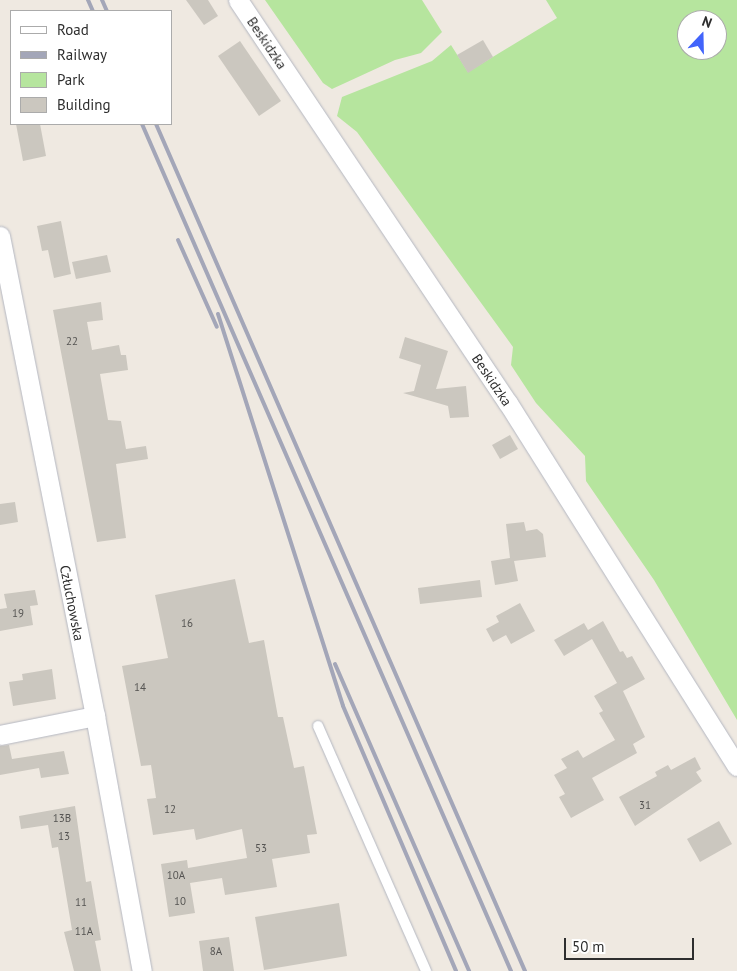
<!DOCTYPE html>
<html>
<head>
<meta charset="utf-8">
<style>
	body { margin:0 }
	#map { position:relative; width:737px; height:971px; overflow:hidden; background:#efe9e1; font-family:"PT Sans",sans-serif }
	div>[style] { position:absolute }
	.green>* { inset:0; background:#b6e59e }
	.building>* { inset:0; background:#cbc7bf }
	.roads { filter:drop-shadow(0 0 1px #b4b7c1) drop-shadow(0 0 1px #b4b7c1) }
	.service>* { height:10px; margin:-5px; padding:0 5px; transform-origin:5px; border-radius:5px; background:#fff }
	.minor>* { height:19px; margin:-9.5px; padding:0 9.5px; transform-origin:9.5px; border-radius:9.5px; background:#fff }
	.rail>* { height:4px; margin:-2px; padding:0 2px; transform-origin:2px; border-radius:2px; background:#a3a6b8 }
	span { translate:-50% -50%; white-space:nowrap; text-align:center; line-height:1.15; -webkit-text-stroke:5px #fff; paint-order:stroke }
	.number-label { font-size:11px; color:#555452 }
	.number-label span { -webkit-text-stroke-width:0 }
	.street-label { font-size:14px; color:#2e2e2e }
	.legend { position:absolute; left:10px; top:10px; width:162px; height:115px; box-sizing:border-box; background:#fff; border:1px solid #ababab; margin:0; padding:6px 9px; list-style:none; font-size:15px; color:#2e2e2e }
	.legend li { display:flex; align-items:center; gap:10px; height:25px }
	.legend b { width:25px; border:1px solid #ababab }
	.north { position:absolute; left:677px; top:10px; width:50px; height:50px; box-sizing:border-box; background:#fff; border:1px solid #ababab; border-radius:50%; rotate:21deg; font-size:14px; font-weight:700; line-height:20px; text-align:center; color:#2e2e2e }
	.north::after { content:''; display:block; margin:auto; width:18px; height:22px; background:#4264fb; clip-path:polygon(50% 0,100% 100%,50% 72%,0 100%) }
	.scale { position:absolute; left:564px; top:938px; width:130px; height:22px; box-sizing:border-box; border:2px solid #2e2e2e; border-top:0; padding-left:6px; font-size:15px; line-height:18px; white-space:nowrap; color:#2e2e2e; -webkit-text-stroke:4px #fff; paint-order:stroke }
</style>
</head>
<body>
<div id="map">
	<div class="green">
		<i style="clip-path:polygon(265px 0,422px 0,442px 32px,421px 53px,395px 60px,332px 89px,323px 83px)"></i>
		<i style="clip-path:polygon(evenodd,546px 0,737px 0,737px 720px,654px 580px,586px 481px,585px 456px,536px 403px,511px 365px,513px 347px,357px 132px,337px 116px,342px 97px,432px 61px,451px 45px,468px 72px,557px 18px,546px 0,687px 20px,717px 20px,717px 50px,687px 50px,687px 20px)"></i>
	</div>
	<div class="building">
		<i style="clip-path:polygon(186px 0,208px 0,218px 16px,204px 25px)"></i>
		<i style="clip-path:polygon(483px 40px,493px 57px,468px 73px,457px 55px)"></i>
		<i style="clip-path:polygon(240px 41px,281px 101px,259px 116px,218px 56px)"></i>
		<i style="clip-path:polygon(16px 124px,40px 124px,46px 156px,23px 161px)"></i>
		<i style="clip-path:polygon(61px 221px,71px 274px,54px 278px,48px 250px,42px 251px,37px 226px)"></i>
		<i style="clip-path:polygon(107px 255px,111px 272px,76px 279px,72px 262px)"></i>
		<i style="clip-path:polygon(101px 302px,103px 320px,87px 322px,92px 350px,119px 345px,121px 355px,126px 355px,128px 370px,100px 374px,108px 420px,121px 421px,126px 449px,146px 446px,148px 459px,116px 464px,126px 538px,97px 542px,53px 310px)"></i>
		<i style="clip-path:polygon(405px 337px,448px 351px,436px 389px,466px 386px,469px 417px,450px 418px,448px 406px,403px 393px,414px 391px,421px 365px,399px 358px)"></i>
		<i style="clip-path:polygon(510px 435px,518px 449px,500px 459px,492px 445px)"></i>
		<i style="clip-path:polygon(15px 502px,18px 522px,0 525px,0 504px)"></i>
		<i style="clip-path:polygon(524px 522px,526px 531px,537px 529px,543px 534px,546px 557px,514px 561px,518px 581px,495px 585px,491px 561px,510px 558px,506px 524px)"></i>
		<i style="clip-path:polygon(235px 579px,249px 643px,264px 640px,278px 717px,283px 717px,294px 768px,304px 766px,317px 834px,307px 835px,310px 853px,272px 859px,277px 887px,225px 895px,222px 878px,190px 883px,195px 913px,169px 917px,161px 864px,187px 860px,188px 868px,247px 858px,242px 829px,196px 840px,194px 829px,153px 835px,147px 799px,156px 798px,151px 765px,141px 766px,122px 666px,168px 658px,155px 595px)"></i>
		<i style="clip-path:polygon(480px 580px,482px 597px,420px 604px,418px 588px)"></i>
		<i style="clip-path:polygon(35px 590px,38px 605px,30px 606px,33px 625px,0 631px,0 609px,7px 608px,4px 594px)"></i>
		<i style="clip-path:polygon(520px 603px,535px 631px,511px 644px,506px 635px,493px 642px,486px 629px,499px 622px,496px 616px)"></i>
		<i style="clip-path:polygon(603px 621px,620px 652px,623px 651px,627px 658px,632px 656px,645px 679px,623px 691px,645px 737px,633px 744px,637px 753px,592px 778px,604px 800px,571px 818px,559px 797px,565px 794px,554px 775px,567px 768px,561px 759px,578px 750px,583px 758px,615px 740px,599px 713px,603px 711px,594px 696px,617px 683px,592px 639px,564px 656px,554px 640px,584px 623px,588px 630px)"></i>
		<i style="clip-path:polygon(52px 669px,56px 699px,13px 706px,9px 682px,23px 680px,22px 674px)"></i>
		<i style="clip-path:polygon(9px 745px,12px 759px,64px 751px,69px 774px,41px 778px,39px 768px,0 775px,0 746px)"></i>
		<i style="clip-path:polygon(695px 757px,701px 769px,696px 772px,702px 781px,635px 826px,619px 797px,657px 776px,655px 772px,668px 765px,671px 770px)"></i>
		<i style="clip-path:polygon(75px 806px,86px 882px,91px 881px,101px 940px,95px 941px,101px 971px,74px 971px,64px 932px,72px 930px,58px 847px,52px 848px,48px 825px,21px 829px,19px 816px)"></i>
		<i style="clip-path:polygon(719px 821px,732px 844px,700px 862px,687px 839px)"></i>
		<i style="clip-path:polygon(339px 903px,347px 956px,264px 970px,255px 917px)"></i>
		<i style="clip-path:polygon(229px 937px,234px 971px,203px 971px,199px 941px)"></i>
	</div>
	<div class="roads">
		<div class="service">
			<i style="left:318px;top:726px;width:268px;rotate:66.2deg"></i>
		</div>
		<div class="minor">
			<i style="left:238px;top:0;width:485px;rotate:56.2deg"></i>
			<i style="left:508px;top:403px;width:429px;rotate:57.8deg"></i>
			<i style="left:0;top:236px;width:489px;rotate:78.8deg"></i>
			<i style="left:95px;top:716px;width:259px;rotate:79.6deg"></i>
			<i style="left:0;top:735px;width:97px;rotate:-11.3deg"></i>
		</div>
	</div>
	<div class="rail">
		<i style="left:88px;top:0;width:12px;rotate:66deg"></i>
		<i style="left:102px;top:0;width:12px;rotate:66deg"></i>
		<i style="left:142px;top:124px;width:924px;rotate:66.46deg"></i>
		<i style="left:156px;top:124px;width:924px;rotate:66.46deg"></i>
		<i style="left:178px;top:240px;width:95px;rotate:65.9deg"></i>
		<i style="left:218px;top:314px;width:411px;rotate:72.3deg"></i>
		<i style="left:343px;top:706px;width:288px;rotate:66.9deg"></i>
		<i style="left:335px;top:664px;width:335px;rotate:66.4deg"></i>
	</div>
	<div class="number-label">
		<span style="left:72px;top:341px">22</span>
		<span style="left:18px;top:613px">19</span>
		<span style="left:187px;top:623px">16</span>
		<span style="left:140px;top:687px">14</span>
		<span style="left:645px;top:805px">31</span>
		<span style="left:170px;top:809px">12</span>
		<span style="left:62px;top:818px">13B</span>
		<span style="left:64px;top:836px">13</span>
		<span style="left:261px;top:848px">53</span>
		<span style="left:176px;top:875px">10A</span>
		<span style="left:180px;top:901px">10</span>
		<span style="left:81px;top:902px">11</span>
		<span style="left:84px;top:931px">11A</span>
		<span style="left:216px;top:951px">8A</span>
	</div>
	<div class="street-label">
		<span style="left:267px;top:43px;rotate:56deg">Beskidzka</span>
		<span style="left:492px;top:380px;rotate:56deg">Beskidzka</span>
		<span style="left:72px;top:603px;rotate:79deg">Człuchowska</span>
	</div>
	<ul class="legend">
	<li><b style="height:6px;background:#fff"></b>Road</li>
	<li><b style="height:6px;background:#a3a6b8"></b>Railway</li>
	<li><b style="height:14px;background:#b6e59e"></b>Park</li>
	<li><b style="height:14px;background:#cbc7bf"></b>Building</li>
	</ul>
	<div class="north">N</div>
	<div class="scale">50 m</div>
</div>
</body>
</html>
